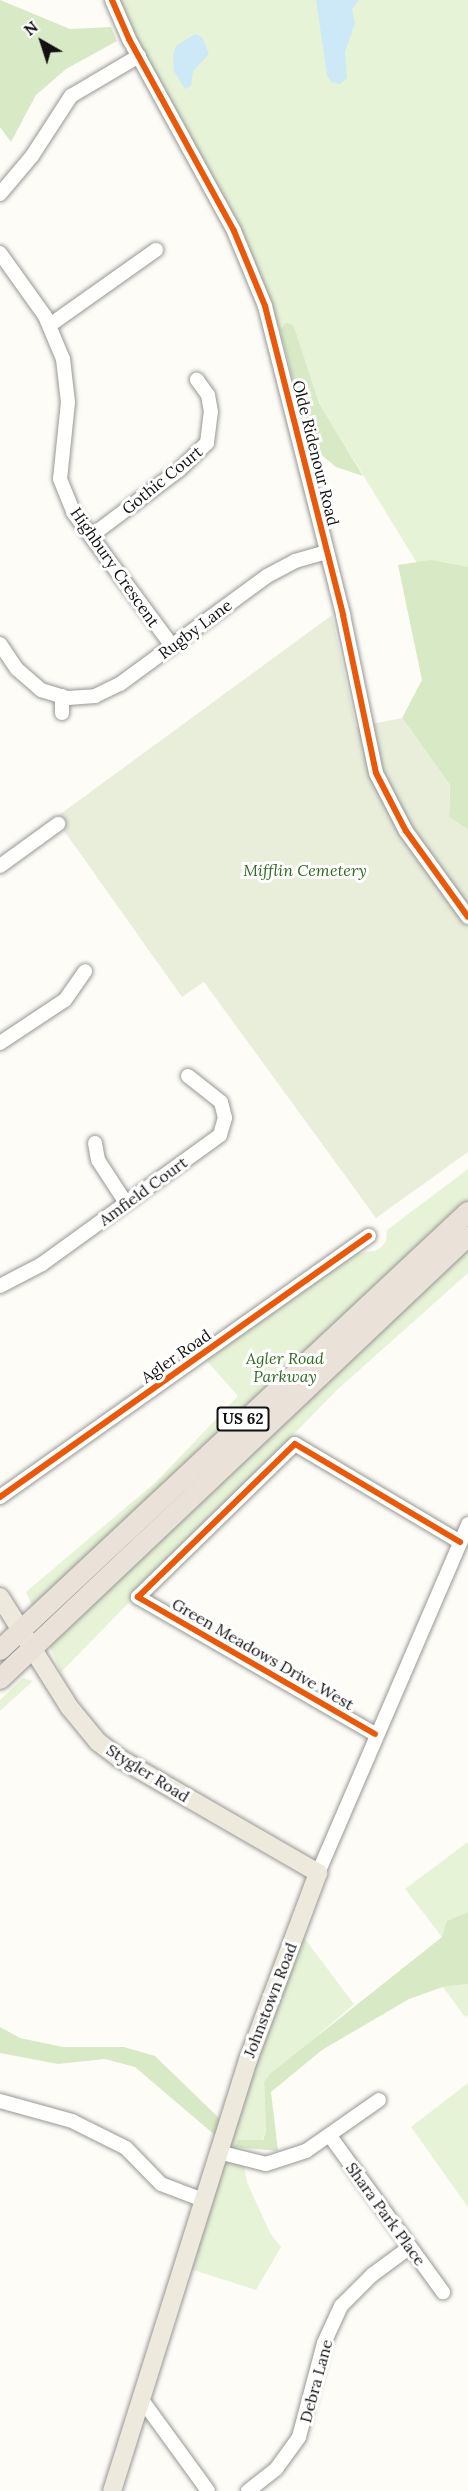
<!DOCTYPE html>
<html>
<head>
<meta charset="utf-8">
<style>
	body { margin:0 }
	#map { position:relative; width:468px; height:2491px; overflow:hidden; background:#fdfcf7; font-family:Lora,serif }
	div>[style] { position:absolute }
	.green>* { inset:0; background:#e7f3d7 }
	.forest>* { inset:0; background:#d8eac5 }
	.cemetery>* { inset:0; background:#e9eedb }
	.water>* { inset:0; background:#cde8f7 }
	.roads { filter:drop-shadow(0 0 2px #979795) drop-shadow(0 0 2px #979795) }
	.minor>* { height:14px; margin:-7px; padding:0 7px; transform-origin:7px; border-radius:7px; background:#fffffe }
	.major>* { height:18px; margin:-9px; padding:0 9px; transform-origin:9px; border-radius:9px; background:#ede9dc }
	.highway>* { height:20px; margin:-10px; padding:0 10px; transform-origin:10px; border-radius:10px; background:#eae1d8 }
	.cycleway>* { height:6px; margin:-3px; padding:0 3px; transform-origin:3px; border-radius:3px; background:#e8590c }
	span { translate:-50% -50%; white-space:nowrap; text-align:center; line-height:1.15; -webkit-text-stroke:6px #fff; paint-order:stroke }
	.shield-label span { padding:2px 4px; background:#fff; border:2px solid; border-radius:4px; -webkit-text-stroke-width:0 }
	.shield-label { font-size:15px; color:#111; font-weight:700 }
	.street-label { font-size:16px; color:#111 }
	.park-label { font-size:16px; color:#2f6b1f; font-style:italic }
	.north { position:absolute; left:12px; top:12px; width:60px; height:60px; -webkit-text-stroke:4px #fff; paint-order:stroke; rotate:321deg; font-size:16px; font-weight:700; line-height:24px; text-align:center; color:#111 }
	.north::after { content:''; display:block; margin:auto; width:21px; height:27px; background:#111; clip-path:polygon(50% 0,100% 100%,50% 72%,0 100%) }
</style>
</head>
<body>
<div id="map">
	<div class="green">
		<i style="clip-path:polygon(118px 0,468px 0,468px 577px,420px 568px,319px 403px,294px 326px,286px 322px,280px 330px,229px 208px,141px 50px)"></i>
		<i style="clip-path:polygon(468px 1169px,468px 1273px,338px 1389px,61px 1672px,26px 1592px,157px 1481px,238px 1396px,206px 1360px,356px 1254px,378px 1250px,386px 1242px,387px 1230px)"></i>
		<i style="clip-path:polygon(23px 1678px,33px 1681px,0 1711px,0 1700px)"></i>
		<i style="clip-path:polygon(468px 1842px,468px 1912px,448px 1921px,442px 1937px,405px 1889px)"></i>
		<i style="clip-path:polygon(302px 1935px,354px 2004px,264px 2082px,266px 2132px,262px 2140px,235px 2147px,242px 2149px,243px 2155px,228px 2146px,228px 2141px)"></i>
		<i style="clip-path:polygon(468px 1984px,468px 2015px,465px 2017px,443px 1987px)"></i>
		<i style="clip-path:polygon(468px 2083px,468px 2207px,411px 2127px)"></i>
		<i style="clip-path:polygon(227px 2163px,244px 2165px,247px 2182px,270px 2233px,281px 2247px,256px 2290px,187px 2268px,222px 2165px)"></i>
	</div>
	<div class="forest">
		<i style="clip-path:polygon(0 0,70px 29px,111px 27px,117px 41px,66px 69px,36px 95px,11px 142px,0 127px)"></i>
		<i style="clip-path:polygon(286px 322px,294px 326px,319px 403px,363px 476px,336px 467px,319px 453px,308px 437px,280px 330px)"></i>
		<i style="clip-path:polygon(431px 560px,468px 567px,468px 830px,449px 817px,450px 785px,402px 718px,422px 680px,398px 565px)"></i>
		<i style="clip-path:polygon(468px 1912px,468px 1984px,443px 1987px,409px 1999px,322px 2050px,271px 2092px,278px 2151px,234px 2147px,238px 2140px,263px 2140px,266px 2132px,264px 2082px,271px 2073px,442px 1937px,447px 1921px)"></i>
		<i style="clip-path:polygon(0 2027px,20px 2038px,63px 2047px,124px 2047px,155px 2056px,221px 2120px,216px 2136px,135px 2067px,105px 2059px,58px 2064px,0 2053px)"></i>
	</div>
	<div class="cemetery">
		<i style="clip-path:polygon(332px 615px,356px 727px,402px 718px,450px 785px,449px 817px,468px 830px,468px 1152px,376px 1218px,204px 982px,182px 997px,55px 818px)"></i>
	</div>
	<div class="water">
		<i style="clip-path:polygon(316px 0,359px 0,352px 9px,355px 23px,345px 52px,347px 78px,340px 84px,331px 82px,327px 75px)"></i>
		<i style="clip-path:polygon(195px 34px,202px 37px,209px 54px,193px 71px,191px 86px,185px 89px,174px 71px,173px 56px,176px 46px)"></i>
	</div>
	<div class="roads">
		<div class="minor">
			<i style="left:112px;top:0;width:43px;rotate:66.4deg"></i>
			<i style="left:129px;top:39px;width:219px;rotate:61.3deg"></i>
			<i style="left:234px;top:231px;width:81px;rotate:67.5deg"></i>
			<i style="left:265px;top:306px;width:319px;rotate:75.8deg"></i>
			<i style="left:343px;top:615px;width:161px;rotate:78.2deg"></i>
			<i style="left:376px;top:773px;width:65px;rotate:62.7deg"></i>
			<i style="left:406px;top:831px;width:106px;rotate:54.2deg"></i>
			<i style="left:0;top:194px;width:50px;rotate:-49.9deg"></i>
			<i style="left:32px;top:156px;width:72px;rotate:-57deg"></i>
			<i style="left:71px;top:96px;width:79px;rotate:-30.5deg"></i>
			<i style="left:0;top:253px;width:77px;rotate:54.5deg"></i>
			<i style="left:45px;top:316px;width:47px;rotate:67.3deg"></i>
			<i style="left:63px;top:359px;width:43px;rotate:83.4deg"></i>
			<i style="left:68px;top:402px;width:77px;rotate:95.9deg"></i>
			<i style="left:60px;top:479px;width:35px;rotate:68deg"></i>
			<i style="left:73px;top:512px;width:167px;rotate:53.5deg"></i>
			<i style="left:50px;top:325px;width:130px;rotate:-35.3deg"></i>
			<i style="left:91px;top:536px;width:110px;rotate:-36.9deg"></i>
			<i style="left:179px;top:470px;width:39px;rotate:-44deg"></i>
			<i style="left:207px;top:443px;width:31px;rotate:-83deg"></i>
			<i style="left:211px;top:412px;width:17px;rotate:-100deg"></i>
			<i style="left:208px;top:395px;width:19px;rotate:-126deg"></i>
			<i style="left:0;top:644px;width:30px;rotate:56deg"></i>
			<i style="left:17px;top:669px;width:32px;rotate:41deg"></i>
			<i style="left:41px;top:690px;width:28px;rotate:17deg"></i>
			<i style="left:68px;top:698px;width:27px;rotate:-4deg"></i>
			<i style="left:95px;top:696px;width:28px;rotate:-26deg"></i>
			<i style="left:120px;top:684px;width:182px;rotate:-36.3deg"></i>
			<i style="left:267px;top:576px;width:32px;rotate:-28deg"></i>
			<i style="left:295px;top:561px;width:33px;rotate:-16deg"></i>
			<i style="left:62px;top:713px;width:17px;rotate:-90deg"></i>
			<i style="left:0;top:866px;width:72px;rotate:-35.9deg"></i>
			<i style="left:0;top:1043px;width:78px;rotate:-33.5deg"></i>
			<i style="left:65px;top:1000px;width:35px;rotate:-55deg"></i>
			<i style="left:95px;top:1143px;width:17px;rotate:80deg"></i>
			<i style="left:98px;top:1160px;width:51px;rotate:56.9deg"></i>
			<i style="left:0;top:1286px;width:47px;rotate:-27.6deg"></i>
			<i style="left:42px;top:1264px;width:220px;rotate:-35.9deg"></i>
			<i style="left:220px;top:1135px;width:18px;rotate:-74deg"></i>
			<i style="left:225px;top:1118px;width:16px;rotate:-104deg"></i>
			<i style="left:221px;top:1102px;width:42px;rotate:-141.8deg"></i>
			<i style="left:0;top:1497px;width:452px;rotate:-35.3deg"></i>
			<i style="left:375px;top:1734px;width:274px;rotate:-150deg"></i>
			<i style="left:138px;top:1597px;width:219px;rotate:-44.3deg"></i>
			<i style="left:295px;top:1444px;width:192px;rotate:30.7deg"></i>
			<i style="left:318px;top:1873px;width:380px;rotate:-66.7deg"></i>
			<i style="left:0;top:2101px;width:75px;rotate:15.5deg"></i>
			<i style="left:72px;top:2121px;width:60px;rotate:26.6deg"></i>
			<i style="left:126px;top:2148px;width:50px;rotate:45.8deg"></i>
			<i style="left:161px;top:2184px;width:45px;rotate:20.9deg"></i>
			<i style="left:330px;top:2136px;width:193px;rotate:54.1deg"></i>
			<i style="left:218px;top:2152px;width:49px;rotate:14deg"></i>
			<i style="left:266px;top:2164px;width:42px;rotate:-18deg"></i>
			<i style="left:306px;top:2151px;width:89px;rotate:-34.9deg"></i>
			<i style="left:142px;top:2400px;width:112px;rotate:54deg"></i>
			<i style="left:248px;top:2491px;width:36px;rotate:-38deg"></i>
			<i style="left:276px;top:2469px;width:39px;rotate:-54deg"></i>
			<i style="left:299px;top:2437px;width:97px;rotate:-75.1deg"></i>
			<i style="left:324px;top:2343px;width:41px;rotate:-65.3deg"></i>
			<i style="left:341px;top:2306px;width:44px;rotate:-45deg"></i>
			<i style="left:372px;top:2275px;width:47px;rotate:-36.4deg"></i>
		</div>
		<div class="major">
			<i style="left:0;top:1597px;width:131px;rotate:57.8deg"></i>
			<i style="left:70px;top:1708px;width:44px;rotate:50.5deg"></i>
			<i style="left:98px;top:1742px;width:26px;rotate:37deg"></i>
			<i style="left:119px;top:1758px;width:230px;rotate:30deg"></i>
			<i style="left:318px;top:1873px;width:200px;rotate:110.5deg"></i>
			<i style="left:248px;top:2060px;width:452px;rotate:107.5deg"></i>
		</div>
		<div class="highway">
			<i style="left:0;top:1650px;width:641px;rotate:-43.1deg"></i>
			<i style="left:0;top:1679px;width:644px;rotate:-43.43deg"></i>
		</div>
	</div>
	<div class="cycleway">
		<i style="left:112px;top:0;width:43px;rotate:66.4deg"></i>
		<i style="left:129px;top:39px;width:219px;rotate:61.3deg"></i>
		<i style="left:234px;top:231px;width:81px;rotate:67.5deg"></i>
		<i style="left:265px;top:306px;width:319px;rotate:75.8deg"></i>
		<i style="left:343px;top:615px;width:161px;rotate:78.2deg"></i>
		<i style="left:376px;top:773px;width:65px;rotate:62.7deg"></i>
		<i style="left:406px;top:831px;width:106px;rotate:54.2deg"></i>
		<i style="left:0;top:1497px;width:452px;rotate:-35.3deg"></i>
		<i style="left:375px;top:1734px;width:274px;rotate:-150deg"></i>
		<i style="left:138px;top:1597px;width:219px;rotate:-44.3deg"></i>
		<i style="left:295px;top:1444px;width:192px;rotate:30.7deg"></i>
	</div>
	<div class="shield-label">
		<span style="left:243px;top:1419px">US 62</span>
	</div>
	<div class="street-label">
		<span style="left:316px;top:453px;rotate:76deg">Olde Ridenour Road</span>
		<span style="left:162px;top:480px;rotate:-39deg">Gothic Court</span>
		<span style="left:115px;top:567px;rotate:55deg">Highbury Crescent</span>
		<span style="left:195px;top:629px;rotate:-37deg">Rugby Lane</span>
		<span style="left:143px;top:1191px;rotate:-36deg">Amfield Court</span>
		<span style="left:176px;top:1356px;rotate:-35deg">Agler Road</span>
		<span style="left:263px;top:1654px;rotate:30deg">Green Meadows Drive West</span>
		<span style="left:148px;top:1773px;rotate:32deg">Stygler Road</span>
		<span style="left:270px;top:2000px;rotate:-69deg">Johnstown Road</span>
		<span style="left:386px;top:2214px;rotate:54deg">Shara Park Place</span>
		<span style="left:316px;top:2381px;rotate:-75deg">Debra Lane</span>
	</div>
	<div class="park-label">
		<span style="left:305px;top:870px">Mifflin Cemetery</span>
		<span style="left:285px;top:1367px">Agler Road<br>Parkway</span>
	</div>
	<div class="north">N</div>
</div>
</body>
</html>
